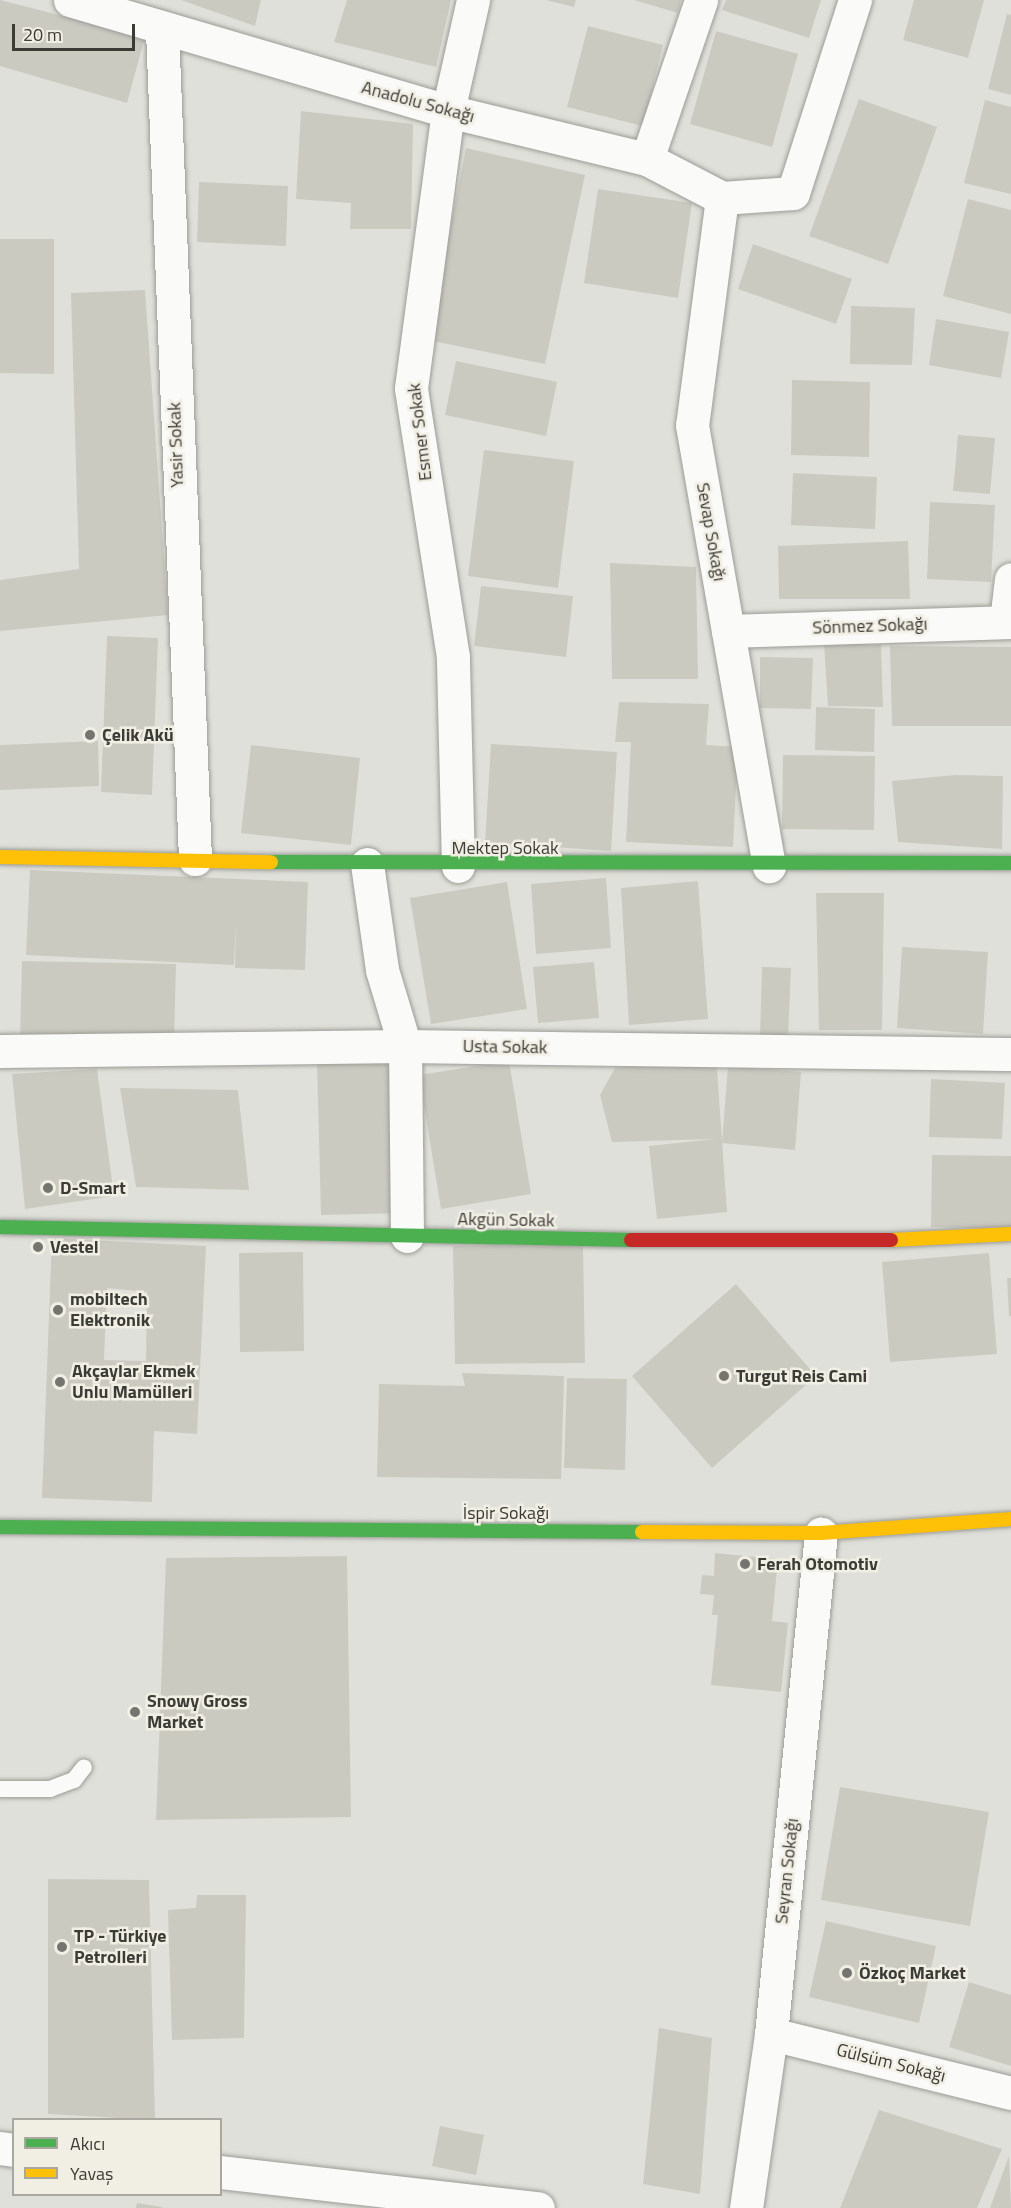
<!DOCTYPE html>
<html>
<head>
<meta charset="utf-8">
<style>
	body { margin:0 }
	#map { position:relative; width:1011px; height:2208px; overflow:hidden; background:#e0e0da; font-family:"Titillium Web",sans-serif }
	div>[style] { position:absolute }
	.building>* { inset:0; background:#cbcac1 }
	.roads { filter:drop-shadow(0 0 2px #9c9c97) drop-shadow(0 0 2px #9c9c97) }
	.lane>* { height:16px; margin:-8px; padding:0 8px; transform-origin:8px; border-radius:8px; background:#fafaf9 }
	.street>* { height:33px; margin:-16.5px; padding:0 16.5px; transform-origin:16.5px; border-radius:16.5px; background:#fafaf9 }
	.fast>* { height:14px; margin:-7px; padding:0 7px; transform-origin:7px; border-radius:7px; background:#4caf50 }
	.slow>* { height:14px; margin:-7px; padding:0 7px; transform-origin:7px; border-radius:7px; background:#ffc107 }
	.jam>* { height:14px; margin:-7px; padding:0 7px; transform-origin:7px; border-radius:7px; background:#c62828 }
	.dots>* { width:16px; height:16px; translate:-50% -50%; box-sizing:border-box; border:3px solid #f1efe4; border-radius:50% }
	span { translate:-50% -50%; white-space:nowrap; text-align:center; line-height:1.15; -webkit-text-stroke:5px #f1efe4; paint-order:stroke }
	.street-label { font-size:18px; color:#3c3c37 }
	.poi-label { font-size:18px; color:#3c3c37; font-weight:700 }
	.left { translate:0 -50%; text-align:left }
	.legend { position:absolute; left:12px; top:2118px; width:210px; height:78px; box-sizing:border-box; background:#f1efe4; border:2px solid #a9a79f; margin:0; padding:8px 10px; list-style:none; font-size:18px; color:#3c3c37 }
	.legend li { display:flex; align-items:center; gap:12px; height:30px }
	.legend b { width:30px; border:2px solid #a9a79f }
	.scale { position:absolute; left:12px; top:24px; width:123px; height:27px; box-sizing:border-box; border:3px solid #3c3c37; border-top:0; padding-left:8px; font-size:18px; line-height:21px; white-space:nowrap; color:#3c3c37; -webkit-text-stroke:4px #f1efe4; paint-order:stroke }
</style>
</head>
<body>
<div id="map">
	<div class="building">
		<i style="clip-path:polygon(0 0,145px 37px,127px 103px,0 66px)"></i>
		<i style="clip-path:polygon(181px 0,261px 0,255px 26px)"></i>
		<i style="clip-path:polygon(347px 0,451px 0,436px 67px,334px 42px)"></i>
		<i style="clip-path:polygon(546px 0,576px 0,574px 7px)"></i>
		<i style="clip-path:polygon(634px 0,681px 0,678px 13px)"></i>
		<i style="clip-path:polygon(726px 0,821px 0,809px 38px,722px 10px)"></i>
		<i style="clip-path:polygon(914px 0,984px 0,968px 58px,903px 40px)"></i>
		<i style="clip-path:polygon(1007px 14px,1011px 15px,1011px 95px,988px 89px)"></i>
		<i style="clip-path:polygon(588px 26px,663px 45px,643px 126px,567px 107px)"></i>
		<i style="clip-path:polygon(716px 31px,798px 54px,772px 147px,690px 124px)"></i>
		<i style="clip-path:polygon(859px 99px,937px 127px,888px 264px,809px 236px)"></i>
		<i style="clip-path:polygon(985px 100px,1011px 107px,1011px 194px,964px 183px)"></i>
		<i style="clip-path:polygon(301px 111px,413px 124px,411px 229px,350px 229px,351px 203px,296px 199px)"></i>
		<i style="clip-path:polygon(466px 148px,585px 175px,545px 364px,428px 340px)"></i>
		<i style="clip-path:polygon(199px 182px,288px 186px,286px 246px,197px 242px)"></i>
		<i style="clip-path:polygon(598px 189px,692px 203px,678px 298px,584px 283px)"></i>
		<i style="clip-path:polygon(968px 199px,1011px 210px,1011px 314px,943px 296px)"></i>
		<i style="clip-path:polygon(0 239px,54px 239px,54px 374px,0 373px)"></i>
		<i style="clip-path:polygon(753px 244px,852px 279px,836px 324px,738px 289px)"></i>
		<i style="clip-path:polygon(145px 290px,168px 615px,0 631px,0 580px,79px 569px,71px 293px)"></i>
		<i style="clip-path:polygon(851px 306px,915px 308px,912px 365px,850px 364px)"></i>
		<i style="clip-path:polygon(936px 319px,1009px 332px,1001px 378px,929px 365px)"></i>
		<i style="clip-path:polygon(456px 361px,557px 382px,546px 436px,445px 415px)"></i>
		<i style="clip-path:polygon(792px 380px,870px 382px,869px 457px,791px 455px)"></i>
		<i style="clip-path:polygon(958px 435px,995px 438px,990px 494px,953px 491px)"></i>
		<i style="clip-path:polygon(484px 450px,574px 461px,558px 588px,468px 576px)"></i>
		<i style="clip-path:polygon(793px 473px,877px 477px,875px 529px,791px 525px)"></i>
		<i style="clip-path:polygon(930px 502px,995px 505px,991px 582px,927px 579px)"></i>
		<i style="clip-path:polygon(908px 541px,910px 599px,779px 599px,778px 546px)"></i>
		<i style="clip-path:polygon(610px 563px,696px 567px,698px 679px,612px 679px)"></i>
		<i style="clip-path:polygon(481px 586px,573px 596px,566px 657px,474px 646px)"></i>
		<i style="clip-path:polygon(107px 636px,158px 638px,152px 795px,101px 792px)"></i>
		<i style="clip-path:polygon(824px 643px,881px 645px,883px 707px,828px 706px)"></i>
		<i style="clip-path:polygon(890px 646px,1011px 647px,1011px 726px,892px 726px)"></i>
		<i style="clip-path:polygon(760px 657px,813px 658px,811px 709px,760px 708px)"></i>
		<i style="clip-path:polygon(619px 702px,709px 704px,706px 745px,738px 747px,733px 847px,626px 842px,631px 742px,615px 742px)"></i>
		<i style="clip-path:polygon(816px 707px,875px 709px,874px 752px,815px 750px)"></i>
		<i style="clip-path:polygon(98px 741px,99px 786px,0 790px,0 745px)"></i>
		<i style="clip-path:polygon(491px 744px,617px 752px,611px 851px,485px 842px)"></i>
		<i style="clip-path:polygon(251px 745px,360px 758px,351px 845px,241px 833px)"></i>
		<i style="clip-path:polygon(783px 755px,875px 756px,874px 830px,782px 829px)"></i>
		<i style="clip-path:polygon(955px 775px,1003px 776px,1002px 849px,898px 842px,892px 781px)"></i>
		<i style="clip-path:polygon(30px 870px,308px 882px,305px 970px,235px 968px,236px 921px,234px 965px,26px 955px)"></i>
		<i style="clip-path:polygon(606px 878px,611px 948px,536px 954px,531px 884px)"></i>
		<i style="clip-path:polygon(698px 881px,708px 1019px,629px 1025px,621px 888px)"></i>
		<i style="clip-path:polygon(507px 882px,527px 1009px,431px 1024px,410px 898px)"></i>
		<i style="clip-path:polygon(816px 893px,884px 893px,882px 1030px,819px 1030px)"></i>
		<i style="clip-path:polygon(902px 947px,988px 952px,983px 1034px,897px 1028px)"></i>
		<i style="clip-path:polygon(22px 961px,176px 964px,174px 1044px,20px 1041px)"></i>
		<i style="clip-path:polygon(594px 962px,599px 1018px,538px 1023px,533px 967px)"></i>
		<i style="clip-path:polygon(762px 967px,791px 968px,788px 1038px,760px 1036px)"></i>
		<i style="clip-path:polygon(716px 1055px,727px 1212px,657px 1219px,649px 1146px,715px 1139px,612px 1142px,600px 1095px,615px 1068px)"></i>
		<i style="clip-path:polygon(398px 1061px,401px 1213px,321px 1215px,317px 1063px)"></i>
		<i style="clip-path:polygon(509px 1061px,531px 1194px,441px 1209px,419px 1075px)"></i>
		<i style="clip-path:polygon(728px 1066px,801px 1072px,795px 1150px,722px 1143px)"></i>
		<i style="clip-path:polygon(97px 1069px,114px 1196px,25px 1209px,12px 1074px)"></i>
		<i style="clip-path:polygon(931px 1079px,1005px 1083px,1002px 1139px,929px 1137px)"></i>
		<i style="clip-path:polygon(120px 1088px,238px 1090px,249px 1190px,136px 1187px)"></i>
		<i style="clip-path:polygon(932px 1155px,1011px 1156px,1011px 1229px,931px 1227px)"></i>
		<i style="clip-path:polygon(evenodd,52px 1238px,206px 1246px,197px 1434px,154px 1431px,152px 1502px,42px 1498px,52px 1238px,107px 1288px,147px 1292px,146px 1361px,104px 1360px,107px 1288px)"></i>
		<i style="clip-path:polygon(583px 1245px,585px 1363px,455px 1364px,453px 1246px)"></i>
		<i style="clip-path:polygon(303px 1252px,304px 1351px,240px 1352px,239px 1253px)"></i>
		<i style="clip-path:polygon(989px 1253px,997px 1354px,890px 1362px,882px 1262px)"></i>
		<i style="clip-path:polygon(1007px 1278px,1011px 1278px,1011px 1316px,1009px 1316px)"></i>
		<i style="clip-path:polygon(736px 1284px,816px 1376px,712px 1468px,632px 1376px)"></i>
		<i style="clip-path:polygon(462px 1373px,564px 1376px,561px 1479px,377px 1477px,379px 1384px,465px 1386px)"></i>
		<i style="clip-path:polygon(567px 1378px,627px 1379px,625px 1470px,564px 1468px)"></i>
		<i style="clip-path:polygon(715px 1553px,778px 1559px,772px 1621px,788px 1623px,781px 1692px,711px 1685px,718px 1615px,712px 1615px,714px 1595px,700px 1594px,702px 1575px,714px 1576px)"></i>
		<i style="clip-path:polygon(347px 1556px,351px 1817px,156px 1820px,166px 1558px)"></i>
		<i style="clip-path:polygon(840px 1787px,989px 1812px,970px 1926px,821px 1900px)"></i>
		<i style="clip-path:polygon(48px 1879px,149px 1880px,155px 2120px,48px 2114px)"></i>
		<i style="clip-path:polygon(197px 1895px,246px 1895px,244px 2038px,172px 2040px,168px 1910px,196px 1908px)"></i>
		<i style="clip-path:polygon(826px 1921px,936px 1946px,919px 2023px,809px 1997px)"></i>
		<i style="clip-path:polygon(969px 1982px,1011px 1995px,1011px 2066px,949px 2047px)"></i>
		<i style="clip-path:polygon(659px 2028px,712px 2038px,700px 2194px,643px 2184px)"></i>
		<i style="clip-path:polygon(879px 2110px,1002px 2149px,977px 2208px,840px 2208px)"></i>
		<i style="clip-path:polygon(440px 2126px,484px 2135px,476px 2175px,432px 2166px)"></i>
		<i style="clip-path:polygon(1009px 2156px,1011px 2208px,990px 2208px)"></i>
		<i style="clip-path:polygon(137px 2203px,162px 2207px,162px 2208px,136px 2208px)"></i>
	</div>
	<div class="roads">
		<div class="lane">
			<i style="left:0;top:1789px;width:50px"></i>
			<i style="left:50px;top:1789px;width:26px;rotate:-21deg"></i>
			<i style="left:74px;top:1780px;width:16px;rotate:-52deg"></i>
		</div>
		<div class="street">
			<i style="left:70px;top:0;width:394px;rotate:16.4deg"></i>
			<i style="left:448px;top:111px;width:205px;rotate:13.6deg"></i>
			<i style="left:647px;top:159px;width:85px;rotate:27.5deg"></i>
			<i style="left:722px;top:198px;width:71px;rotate:-4deg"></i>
			<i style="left:793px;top:193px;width:203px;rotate:-72.2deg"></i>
			<i style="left:162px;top:30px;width:830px;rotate:87.72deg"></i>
			<i style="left:647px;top:159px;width:168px;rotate:-71.2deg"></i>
			<i style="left:722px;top:198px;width:229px;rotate:97.5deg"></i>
			<i style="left:692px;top:425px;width:448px;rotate:80.1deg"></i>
			<i style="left:1006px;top:621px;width:42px;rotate:-83.2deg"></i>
			<i style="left:728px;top:631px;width:283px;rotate:-1.8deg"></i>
			<i style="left:367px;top:864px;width:107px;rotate:81.9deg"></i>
			<i style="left:382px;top:970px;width:79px;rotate:73.2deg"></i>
			<i style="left:405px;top:1046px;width:190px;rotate:89.4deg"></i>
			<i style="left:458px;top:866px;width:209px;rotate:-91.4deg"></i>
			<i style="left:453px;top:657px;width:272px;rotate:-98.9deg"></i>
			<i style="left:411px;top:388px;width:279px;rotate:-82.4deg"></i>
			<i style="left:448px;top:111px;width:114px;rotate:-77.3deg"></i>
			<i style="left:0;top:1051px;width:405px;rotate:-0.7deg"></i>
			<i style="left:405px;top:1046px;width:606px;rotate:0.76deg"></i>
			<i style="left:771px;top:2034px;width:247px;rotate:13.8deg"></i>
			<i style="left:0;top:2148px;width:14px;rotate:8deg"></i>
			<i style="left:220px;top:2172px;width:320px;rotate:6.5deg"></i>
			<i style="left:746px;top:2208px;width:176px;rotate:-81.8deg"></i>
			<i style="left:771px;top:2034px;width:503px;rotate:-84.3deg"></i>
		</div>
		<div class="fast">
			<i style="left:271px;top:862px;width:740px;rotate:0.08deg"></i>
			<i style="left:0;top:1227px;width:631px;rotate:1.18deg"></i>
			<i style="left:0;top:1527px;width:642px;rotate:0.45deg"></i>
		</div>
		<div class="slow">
			<i style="left:0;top:857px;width:271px;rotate:1.1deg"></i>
			<i style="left:891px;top:1240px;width:120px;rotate:-2.9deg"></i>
			<i style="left:642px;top:1532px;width:179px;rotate:0.3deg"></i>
			<i style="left:821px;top:1533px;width:191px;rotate:-4.2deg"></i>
		</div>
		<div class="jam">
			<i style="left:631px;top:1240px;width:260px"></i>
		</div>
	</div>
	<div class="dots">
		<i style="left:90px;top:735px;background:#757570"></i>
		<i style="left:48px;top:1188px;background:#757570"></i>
		<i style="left:38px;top:1247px;background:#757570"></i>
		<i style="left:58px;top:1310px;background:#757570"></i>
		<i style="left:724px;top:1376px;background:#757570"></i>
		<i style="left:60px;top:1382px;background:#757570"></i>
		<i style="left:745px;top:1564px;background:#757570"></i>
		<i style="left:135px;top:1712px;background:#757570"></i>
		<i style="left:62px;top:1947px;background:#757570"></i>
		<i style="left:847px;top:1973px;background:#757570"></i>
	</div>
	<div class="street-label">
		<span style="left:418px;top:102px;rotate:15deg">Anadolu Sokağı</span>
		<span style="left:420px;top:432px;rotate:-97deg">Esmer Sokak</span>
		<span style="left:176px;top:445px;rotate:-92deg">Yasir Sokak</span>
		<span style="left:711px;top:532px;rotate:80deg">Sevap Sokağı</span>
		<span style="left:870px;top:626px;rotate:-2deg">Sönmez Sokağı</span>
		<span style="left:505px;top:848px">Mektep Sokak</span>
		<span style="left:505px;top:1047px;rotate:1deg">Usta Sokak</span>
		<span style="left:506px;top:1220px;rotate:1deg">Akgün Sokak</span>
		<span style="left:506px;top:1513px">İspir Sokağı</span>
		<span style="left:787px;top:1871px;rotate:-84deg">Seyran Sokağı</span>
		<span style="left:891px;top:2063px;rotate:14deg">Gülsüm Sokağı</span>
	</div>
	<div class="poi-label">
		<span class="left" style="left:102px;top:735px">Çelik Akü</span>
		<span class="left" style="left:60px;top:1188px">D-Smart</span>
		<span class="left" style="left:50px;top:1247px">Vestel</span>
		<span class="left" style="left:70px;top:1310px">mobiltech<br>Elektronik</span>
		<span class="left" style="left:72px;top:1382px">Akçaylar Ekmek<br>Unlu Mamülleri</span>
		<span class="left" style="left:736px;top:1376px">Turgut Reis Cami</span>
		<span class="left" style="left:757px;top:1564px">Ferah Otomotiv</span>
		<span class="left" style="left:147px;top:1712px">Snowy Gross<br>Market</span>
		<span class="left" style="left:74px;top:1947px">TP - Türkiye<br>Petrolleri</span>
		<span class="left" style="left:859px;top:1973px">Özkoç Market</span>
	</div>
	<ul class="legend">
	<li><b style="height:8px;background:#4caf50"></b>Akıcı</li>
	<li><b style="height:8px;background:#ffc107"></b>Yavaş</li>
	</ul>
	<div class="scale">20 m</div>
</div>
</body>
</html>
